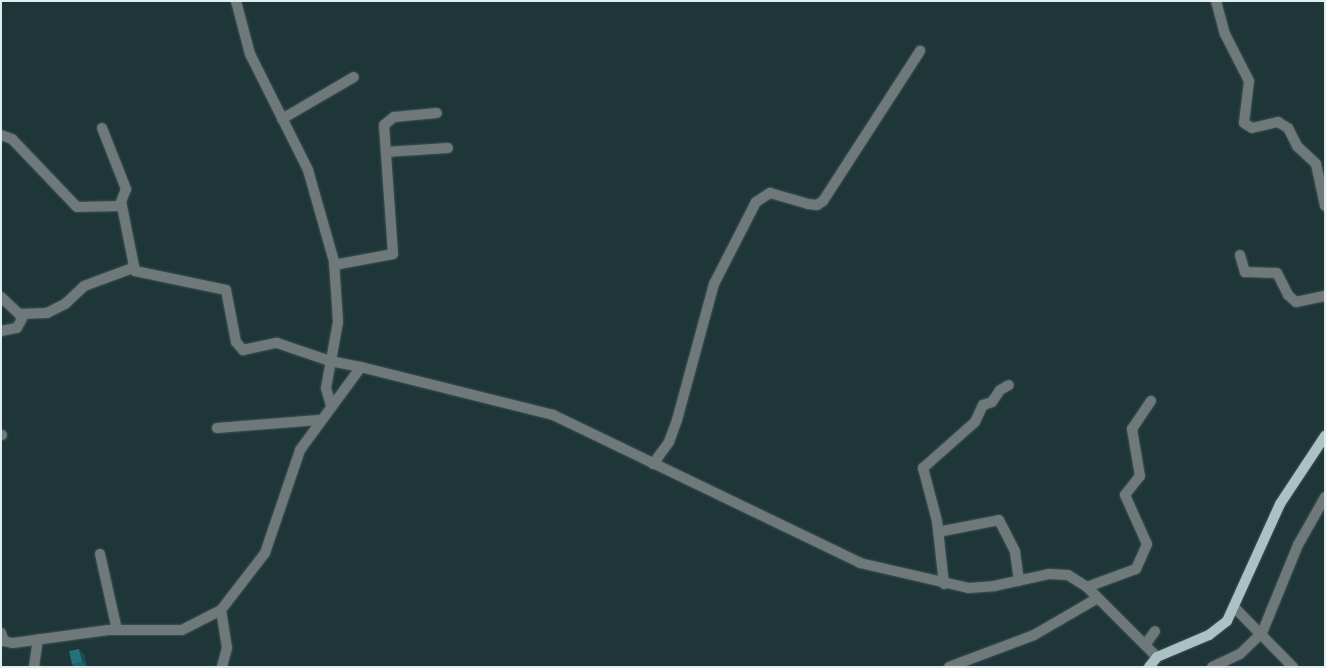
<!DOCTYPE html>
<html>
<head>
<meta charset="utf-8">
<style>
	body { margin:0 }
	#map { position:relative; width:1326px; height:668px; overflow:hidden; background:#1f3638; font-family:"Asap Condensed",sans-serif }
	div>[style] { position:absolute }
	.roads { filter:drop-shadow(0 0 1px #3e5355) drop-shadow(0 0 1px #3e5355) }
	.minor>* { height:10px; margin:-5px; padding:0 5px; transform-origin:5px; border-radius:5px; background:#6f797a }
	.major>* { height:10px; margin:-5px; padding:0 5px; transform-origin:5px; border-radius:5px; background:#abc1c3 }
	.wall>* { inset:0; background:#206168 }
	.shaded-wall>* { inset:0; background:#1a4f55 }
	.building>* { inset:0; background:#257179 }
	span { translate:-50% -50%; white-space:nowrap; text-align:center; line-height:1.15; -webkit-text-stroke:4px #121b1c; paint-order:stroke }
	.frame { position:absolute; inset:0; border:2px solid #e0eeef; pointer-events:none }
</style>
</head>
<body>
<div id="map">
	<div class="roads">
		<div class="minor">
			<i style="left:236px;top:1px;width:55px;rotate:75.2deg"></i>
			<i style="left:250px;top:54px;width:130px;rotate:63.4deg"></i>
			<i style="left:308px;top:170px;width:95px;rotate:74.1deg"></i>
			<i style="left:334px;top:261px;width:61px;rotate:86.2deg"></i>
			<i style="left:338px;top:322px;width:67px;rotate:100.3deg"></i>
			<i style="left:326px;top:388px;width:18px;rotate:74deg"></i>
			<i style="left:1216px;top:1px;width:34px;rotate:75deg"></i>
			<i style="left:1225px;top:34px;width:53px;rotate:62.9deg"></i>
			<i style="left:1249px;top:81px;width:42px;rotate:96.8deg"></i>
			<i style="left:1244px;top:123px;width:9px;rotate:32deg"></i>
			<i style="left:1252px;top:128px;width:27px;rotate:-13deg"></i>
			<i style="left:1278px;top:122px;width:12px;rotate:31deg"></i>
			<i style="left:1288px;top:128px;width:20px;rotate:63deg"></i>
			<i style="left:1297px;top:146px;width:26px;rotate:43deg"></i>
			<i style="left:1316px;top:164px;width:43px;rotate:77.9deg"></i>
			<i style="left:282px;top:119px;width:83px;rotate:-30.3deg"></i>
			<i style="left:102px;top:128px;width:66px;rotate:68.5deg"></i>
			<i style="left:126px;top:189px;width:17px;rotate:111deg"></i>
			<i style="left:1px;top:135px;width:12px;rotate:20deg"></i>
			<i style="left:12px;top:139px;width:94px;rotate:46.3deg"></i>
			<i style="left:77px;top:207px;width:45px;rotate:-1.3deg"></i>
			<i style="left:122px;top:206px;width:66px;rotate:78.7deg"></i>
			<i style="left:135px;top:271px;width:93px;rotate:11.8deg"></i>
			<i style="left:226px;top:290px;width:53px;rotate:79.1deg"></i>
			<i style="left:236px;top:342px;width:11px;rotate:49deg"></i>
			<i style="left:243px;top:350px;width:35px;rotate:-12deg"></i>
			<i style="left:277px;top:343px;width:56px;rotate:18.8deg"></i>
			<i style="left:330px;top:361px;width:32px;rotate:11deg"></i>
			<i style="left:386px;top:152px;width:62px;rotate:-3.7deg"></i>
			<i style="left:1240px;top:255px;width:18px;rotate:74deg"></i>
			<i style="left:1245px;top:272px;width:32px;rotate:2deg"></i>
			<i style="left:1277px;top:273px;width:25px;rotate:63deg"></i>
			<i style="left:1288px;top:295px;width:11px;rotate:41deg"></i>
			<i style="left:1296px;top:302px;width:30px;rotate:-12deg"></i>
			<i style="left:334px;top:265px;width:60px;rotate:-10.6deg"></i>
			<i style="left:393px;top:254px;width:129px;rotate:-94deg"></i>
			<i style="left:384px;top:125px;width:13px;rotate:-39deg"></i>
			<i style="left:394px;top:117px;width:43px;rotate:-5.3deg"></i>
			<i style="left:1px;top:297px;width:25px;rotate:43deg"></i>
			<i style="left:19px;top:314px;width:28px;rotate:-2deg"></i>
			<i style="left:47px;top:313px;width:20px;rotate:-27deg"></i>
			<i style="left:65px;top:304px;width:26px;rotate:-43deg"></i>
			<i style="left:84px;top:286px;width:52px;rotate:-20.2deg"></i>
			<i style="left:1px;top:331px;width:16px;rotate:-11deg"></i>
			<i style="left:17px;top:328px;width:15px;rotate:-62deg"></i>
			<i style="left:217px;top:428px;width:102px;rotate:-4.5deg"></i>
			<i style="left:1px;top:435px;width:1px"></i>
			<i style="left:653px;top:464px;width:27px;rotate:-54deg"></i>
			<i style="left:669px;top:442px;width:23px;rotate:-70deg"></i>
			<i style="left:677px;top:420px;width:141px;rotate:-74.8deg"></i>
			<i style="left:714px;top:284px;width:92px;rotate:-62.9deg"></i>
			<i style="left:756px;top:202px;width:17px;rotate:-33deg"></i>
			<i style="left:770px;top:193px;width:40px;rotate:16deg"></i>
			<i style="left:808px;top:204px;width:9px;rotate:6deg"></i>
			<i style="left:817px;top:205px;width:7px;rotate:-34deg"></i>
			<i style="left:823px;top:201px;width:179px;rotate:-57.1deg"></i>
			<i style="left:938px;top:532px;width:62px;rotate:-11.1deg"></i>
			<i style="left:999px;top:520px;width:36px;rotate:63deg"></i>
			<i style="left:1015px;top:552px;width:29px;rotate:82deg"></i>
			<i style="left:100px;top:554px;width:78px;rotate:77.4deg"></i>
			<i style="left:944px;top:584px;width:63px;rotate:-96.3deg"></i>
			<i style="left:937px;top:521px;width:55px;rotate:-104.8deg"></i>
			<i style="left:923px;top:468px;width:69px;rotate:-41.5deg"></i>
			<i style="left:975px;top:422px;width:19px;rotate:-65deg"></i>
			<i style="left:983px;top:405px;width:9px;rotate:-18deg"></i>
			<i style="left:992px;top:402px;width:14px;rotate:-56deg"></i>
			<i style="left:1000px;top:390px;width:10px;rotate:-29deg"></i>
			<i style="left:1087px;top:587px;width:52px;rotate:-20.2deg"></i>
			<i style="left:1136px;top:569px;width:27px;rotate:-66deg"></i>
			<i style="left:1147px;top:544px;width:54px;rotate:-114.2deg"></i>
			<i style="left:1125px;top:495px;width:24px;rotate:-52deg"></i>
			<i style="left:1140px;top:476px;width:48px;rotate:-99.7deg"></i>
			<i style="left:1132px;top:429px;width:34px;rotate:-56deg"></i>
			<i style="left:1234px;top:607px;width:84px;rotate:45.5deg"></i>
			<i style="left:221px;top:610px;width:38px;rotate:81deg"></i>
			<i style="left:227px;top:648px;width:20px;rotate:105deg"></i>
			<i style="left:1px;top:633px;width:9px;rotate:69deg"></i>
			<i style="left:4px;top:641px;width:9px;rotate:13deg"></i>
			<i style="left:13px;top:643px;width:96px;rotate:-7.8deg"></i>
			<i style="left:108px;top:630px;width:74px"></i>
			<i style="left:182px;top:630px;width:44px;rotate:-27.1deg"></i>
			<i style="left:221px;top:610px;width:72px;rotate:-52.3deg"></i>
			<i style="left:265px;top:553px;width:109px;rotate:-71.2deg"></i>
			<i style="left:300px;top:450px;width:103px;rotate:-53.7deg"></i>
			<i style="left:361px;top:367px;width:198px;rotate:14deg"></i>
			<i style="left:553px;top:415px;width:341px;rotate:25.7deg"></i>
			<i style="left:860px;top:563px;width:111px;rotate:13deg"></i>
			<i style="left:968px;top:588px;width:26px;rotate:-4deg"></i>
			<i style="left:994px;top:586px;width:56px;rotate:-12.3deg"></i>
			<i style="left:1049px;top:574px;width:19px;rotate:3deg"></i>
			<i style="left:1068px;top:575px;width:22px;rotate:32deg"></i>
			<i style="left:1087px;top:587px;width:99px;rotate:45deg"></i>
			<i style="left:1145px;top:645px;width:17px;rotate:-54deg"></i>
			<i style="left:34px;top:667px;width:28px;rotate:-82deg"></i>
			<i style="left:949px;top:667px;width:91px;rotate:-20.6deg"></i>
			<i style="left:1034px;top:635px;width:72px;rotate:-30.1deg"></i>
			<i style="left:1212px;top:667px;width:31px;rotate:-25deg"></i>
			<i style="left:1240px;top:654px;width:30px;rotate:-44deg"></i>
			<i style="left:1262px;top:633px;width:95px;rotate:-67.8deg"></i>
			<i style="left:1298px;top:545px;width:55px;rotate:-60.6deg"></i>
		</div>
		<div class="major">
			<i style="left:1149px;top:667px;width:13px;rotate:-51deg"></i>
			<i style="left:1157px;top:657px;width:56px;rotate:-22.9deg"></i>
			<i style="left:1209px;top:635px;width:23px;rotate:-38deg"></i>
			<i style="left:1227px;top:621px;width:128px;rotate:-65.6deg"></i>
			<i style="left:1280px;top:504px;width:82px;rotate:-56.5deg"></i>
		</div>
	</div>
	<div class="wall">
		<i style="clip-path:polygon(84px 655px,87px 667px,74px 667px,72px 664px)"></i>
	</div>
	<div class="shaded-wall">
		<i style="clip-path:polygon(79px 649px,84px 655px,87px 667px,82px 662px)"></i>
	</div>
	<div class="building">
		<i style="clip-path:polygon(79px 649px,82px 662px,72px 664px,69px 651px)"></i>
	</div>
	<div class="frame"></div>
</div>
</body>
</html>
